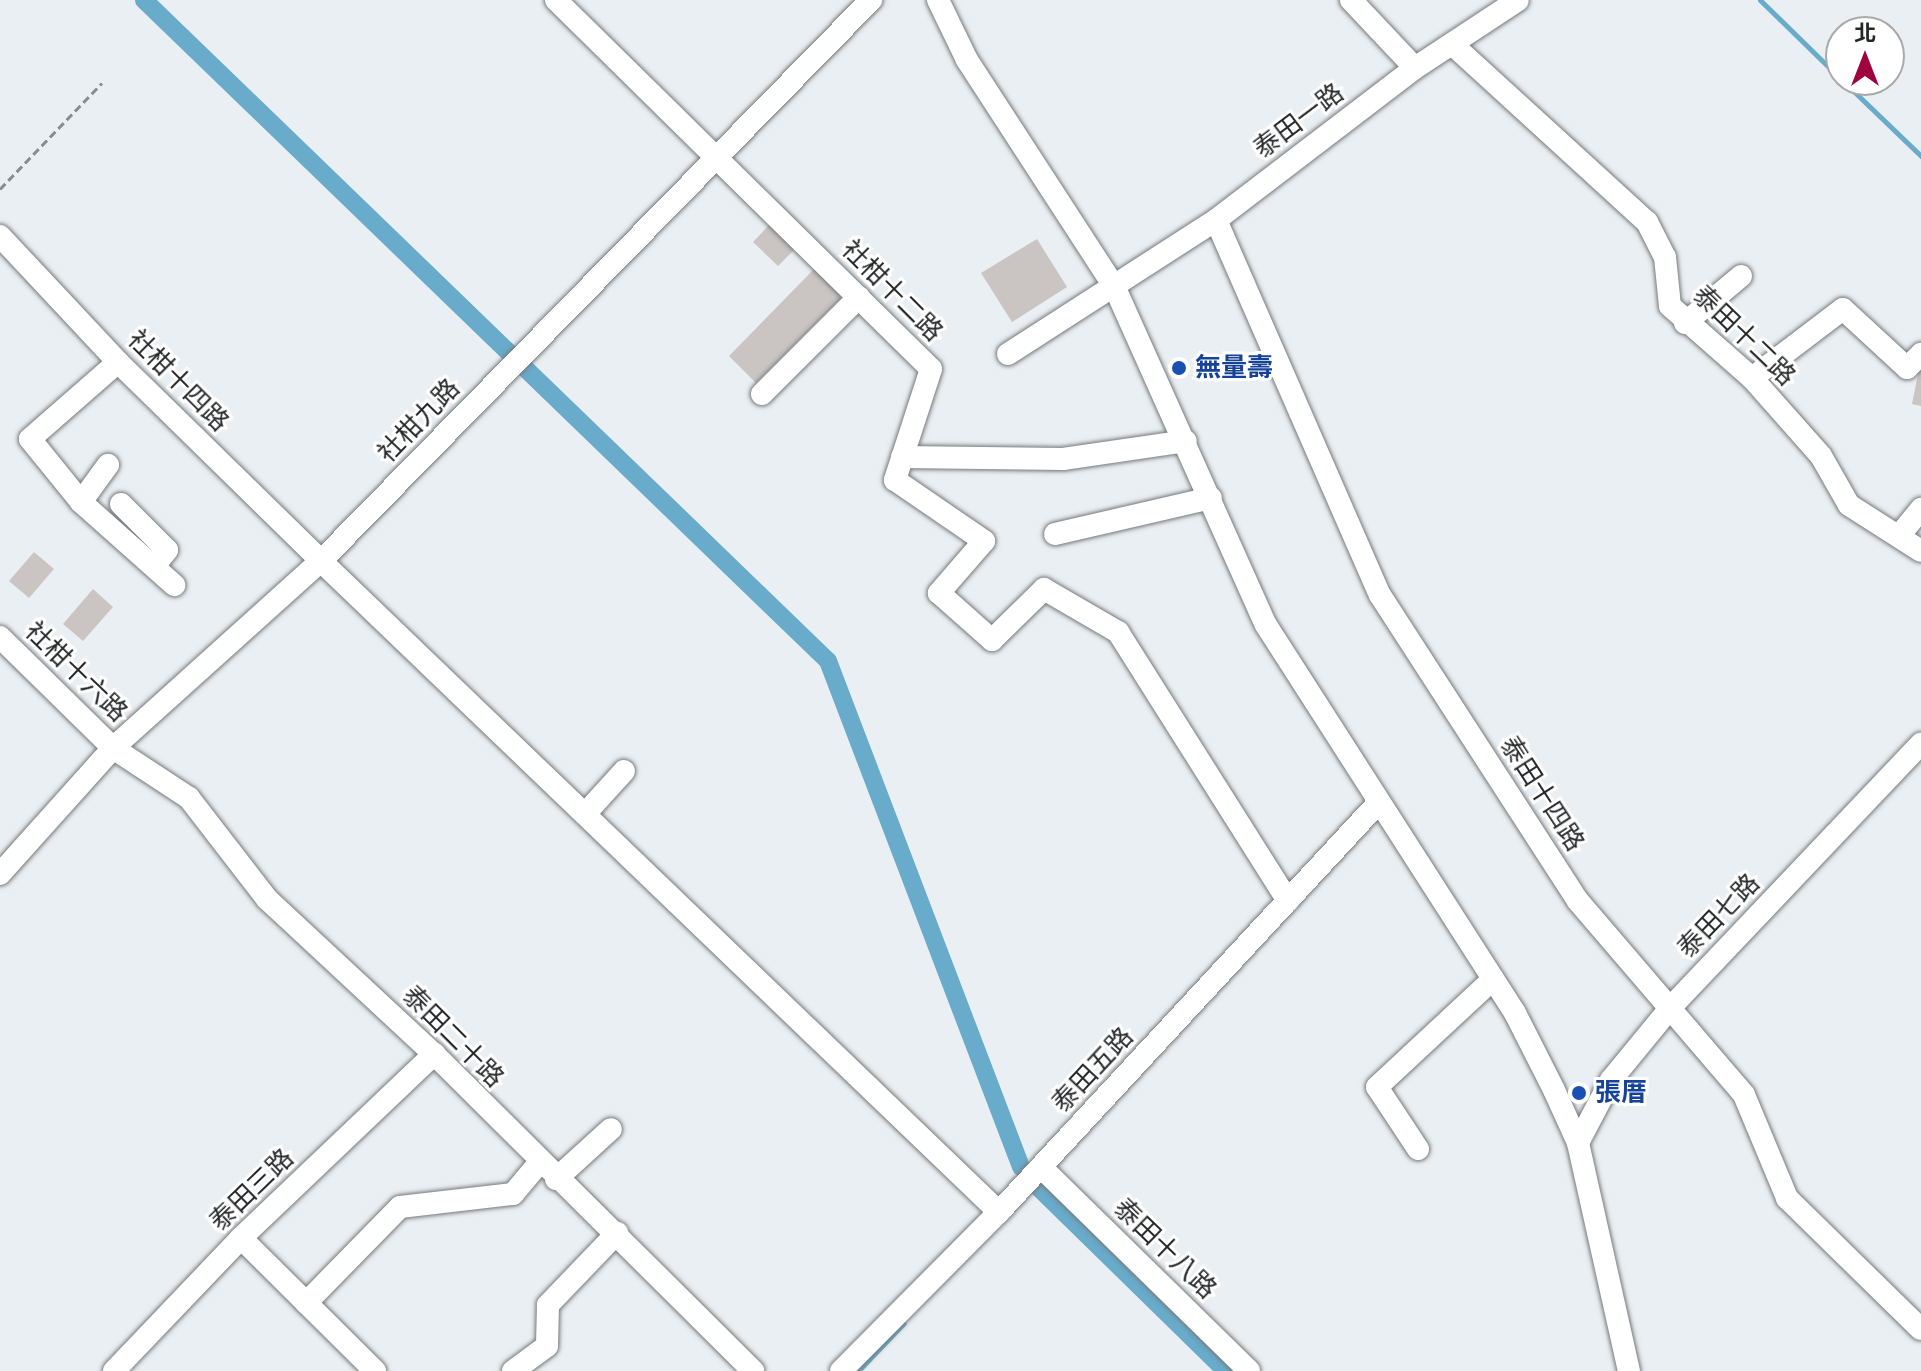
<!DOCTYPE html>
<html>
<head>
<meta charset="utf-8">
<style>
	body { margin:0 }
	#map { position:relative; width:1921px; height:1371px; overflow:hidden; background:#eaeff3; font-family:"Nunito Sans","Noto Sans TC",sans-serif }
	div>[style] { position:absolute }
	.stream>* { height:5px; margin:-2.5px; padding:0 2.5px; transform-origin:2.5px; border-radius:2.5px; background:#68abca }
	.canal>* { height:18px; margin:-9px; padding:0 9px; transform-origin:9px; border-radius:9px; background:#68abca }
	.building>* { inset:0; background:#cac4c3 }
	.path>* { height:3px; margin-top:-1.5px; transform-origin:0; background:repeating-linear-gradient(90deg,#888c8e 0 8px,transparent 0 12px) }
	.roads { filter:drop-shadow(0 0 2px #757a7d) drop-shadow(0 0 2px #757a7d) }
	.minor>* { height:22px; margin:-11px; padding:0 11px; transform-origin:11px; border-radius:11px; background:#fff }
	.dots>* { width:22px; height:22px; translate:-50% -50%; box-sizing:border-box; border:4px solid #fff; border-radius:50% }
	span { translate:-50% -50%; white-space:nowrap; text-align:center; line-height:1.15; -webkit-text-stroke:6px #fff; paint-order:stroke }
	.street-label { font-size:26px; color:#252728 }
	.transit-label { font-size:26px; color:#164399; font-weight:700 }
	.left { translate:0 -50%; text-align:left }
	.north { position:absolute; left:1825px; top:16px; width:80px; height:80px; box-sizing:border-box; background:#fff; border:2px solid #a8a9a9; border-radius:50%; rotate:0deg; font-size:22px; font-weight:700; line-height:32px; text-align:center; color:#252728 }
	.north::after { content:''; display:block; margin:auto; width:28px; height:36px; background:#a00240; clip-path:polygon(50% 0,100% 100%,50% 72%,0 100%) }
</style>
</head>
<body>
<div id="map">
	<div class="stream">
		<i style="left:1760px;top:0;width:113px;rotate:44.3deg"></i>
		<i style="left:1842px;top:80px;width:110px;rotate:43.9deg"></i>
		<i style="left:858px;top:1371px;width:66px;rotate:-46.2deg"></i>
	</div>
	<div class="canal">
		<i style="left:144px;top:0;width:951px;rotate:44.02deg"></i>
		<i style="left:828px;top:661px;width:542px;rotate:69.12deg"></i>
		<i style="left:1035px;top:1184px;width:267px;rotate:44.4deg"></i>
	</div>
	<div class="building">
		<i style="clip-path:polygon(772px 222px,797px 247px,778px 266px,753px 242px)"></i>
		<i style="clip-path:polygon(1037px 239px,1067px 287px,1012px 322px,981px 273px)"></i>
		<i style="clip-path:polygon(818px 265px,842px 288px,841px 298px,756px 383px,729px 356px)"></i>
		<i style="clip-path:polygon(1920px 364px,1921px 364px,1921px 406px,1912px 404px)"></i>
		<i style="clip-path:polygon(34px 552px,54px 569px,29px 598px,9px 581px)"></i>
		<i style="clip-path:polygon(93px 589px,113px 607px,83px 641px,63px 624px)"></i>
	</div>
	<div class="path">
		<i style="left:0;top:189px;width:147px;rotate:-46.1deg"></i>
	</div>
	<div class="roads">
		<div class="minor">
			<i style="left:556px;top:0;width:526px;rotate:44.54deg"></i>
			<i style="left:931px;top:369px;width:117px;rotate:108deg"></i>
			<i style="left:895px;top:480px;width:108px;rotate:34.4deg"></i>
			<i style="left:984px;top:541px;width:69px;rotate:130.9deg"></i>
			<i style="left:939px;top:593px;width:71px;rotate:41.6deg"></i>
			<i style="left:992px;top:640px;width:73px;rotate:-44.4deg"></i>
			<i style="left:1044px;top:589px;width:86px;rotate:30.2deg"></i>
			<i style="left:1118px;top:632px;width:318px;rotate:57.7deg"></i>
			<i style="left:938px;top:0;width:67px;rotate:64.2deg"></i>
			<i style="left:967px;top:60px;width:272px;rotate:57deg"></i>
			<i style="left:1115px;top:288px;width:369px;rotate:65.9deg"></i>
			<i style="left:1266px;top:625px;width:461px;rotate:57.3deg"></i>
			<i style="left:1515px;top:1013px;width:86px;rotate:63.1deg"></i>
			<i style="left:1554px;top:1090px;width:58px;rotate:65.6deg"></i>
			<i style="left:1578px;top:1143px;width:234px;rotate:77.4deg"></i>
			<i style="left:1351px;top:0;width:93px;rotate:46.7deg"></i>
			<i style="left:1453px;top:45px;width:263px;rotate:42.4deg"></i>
			<i style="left:1647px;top:222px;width:39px;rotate:63deg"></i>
			<i style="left:1665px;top:257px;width:49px;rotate:84.2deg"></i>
			<i style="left:1670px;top:306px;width:109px;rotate:41.3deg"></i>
			<i style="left:1752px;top:378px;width:104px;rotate:48.5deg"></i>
			<i style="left:1821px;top:456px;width:56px;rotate:60.3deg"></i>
			<i style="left:1849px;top:505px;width:85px;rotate:32.6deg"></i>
			<i style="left:1216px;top:220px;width:409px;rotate:66.4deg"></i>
			<i style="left:1380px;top:595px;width:364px;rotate:57.1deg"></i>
			<i style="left:1578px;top:901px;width:255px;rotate:49.4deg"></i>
			<i style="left:1744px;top:1095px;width:112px;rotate:67.3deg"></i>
			<i style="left:1787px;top:1198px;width:187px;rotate:44.4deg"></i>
			<i style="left:0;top:236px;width:173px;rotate:46.9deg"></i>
			<i style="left:118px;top:362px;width:284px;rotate:44.4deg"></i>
			<i style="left:321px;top:561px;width:940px;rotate:43.84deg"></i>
			<i style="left:1685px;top:323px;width:73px;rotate:-40deg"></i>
			<i style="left:1008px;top:354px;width:247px;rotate:-32.8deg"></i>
			<i style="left:1216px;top:220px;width:250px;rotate:-37.4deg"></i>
			<i style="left:1415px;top:68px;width:123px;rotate:-33.4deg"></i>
			<i style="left:118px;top:362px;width:117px;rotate:138.8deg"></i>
			<i style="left:30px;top:439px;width:81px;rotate:51deg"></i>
			<i style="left:81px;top:502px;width:125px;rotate:41.7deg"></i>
			<i style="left:1752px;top:378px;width:114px;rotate:-37.2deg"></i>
			<i style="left:1843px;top:309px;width:87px;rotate:42.7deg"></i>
			<i style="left:1907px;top:368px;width:20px;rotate:-45deg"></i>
			<i style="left:762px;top:394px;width:137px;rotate:-45deg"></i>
			<i style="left:902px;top:457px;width:161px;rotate:0.7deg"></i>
			<i style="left:1063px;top:459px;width:124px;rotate:-8.3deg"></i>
			<i style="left:81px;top:502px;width:46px;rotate:-53.9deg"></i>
			<i style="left:121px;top:504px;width:65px;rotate:45deg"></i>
			<i style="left:167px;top:550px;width:21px;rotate:129deg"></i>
			<i style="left:1055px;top:534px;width:160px;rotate:-13deg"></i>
			<i style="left:1899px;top:536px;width:35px;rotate:-51deg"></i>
			<i style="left:0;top:637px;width:158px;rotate:44.5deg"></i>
			<i style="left:113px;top:748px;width:91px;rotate:33.3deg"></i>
			<i style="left:189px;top:798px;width:128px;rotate:52.3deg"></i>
			<i style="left:267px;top:899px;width:228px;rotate:42.9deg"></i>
			<i style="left:434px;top:1054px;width:450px;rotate:44.8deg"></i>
			<i style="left:585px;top:814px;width:58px;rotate:-47.8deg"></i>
			<i style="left:0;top:874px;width:169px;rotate:-48.1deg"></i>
			<i style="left:113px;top:748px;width:280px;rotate:-42deg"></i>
			<i style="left:321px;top:561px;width:786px;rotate:-45.57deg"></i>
			<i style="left:1578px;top:1143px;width:71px;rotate:-62.4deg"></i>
			<i style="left:1611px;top:1080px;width:94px;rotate:-50.6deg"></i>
			<i style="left:1671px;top:1007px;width:363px;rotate:-46.5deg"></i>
			<i style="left:1418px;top:1149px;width:74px;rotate:-123.5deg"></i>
			<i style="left:1377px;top:1087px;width:156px;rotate:-42.9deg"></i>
			<i style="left:1041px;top:1167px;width:291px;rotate:44.4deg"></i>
			<i style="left:556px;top:1179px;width:74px;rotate:-42.3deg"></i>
			<i style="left:241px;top:1238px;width:189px;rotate:44.8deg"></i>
			<i style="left:306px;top:1303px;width:134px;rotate:-45.6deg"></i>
			<i style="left:400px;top:1207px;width:114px;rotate:-6.6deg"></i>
			<i style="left:513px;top:1194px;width:40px;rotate:-50deg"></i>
			<i style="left:114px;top:1371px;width:184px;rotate:-46.3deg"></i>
			<i style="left:241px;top:1238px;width:267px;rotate:-43.6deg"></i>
			<i style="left:513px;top:1371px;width:42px;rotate:-36.3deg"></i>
			<i style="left:547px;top:1346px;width:41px;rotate:-88.6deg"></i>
			<i style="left:548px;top:1305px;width:100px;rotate:-46.2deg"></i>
			<i style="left:841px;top:1371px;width:224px;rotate:-45.2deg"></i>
			<i style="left:999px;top:1212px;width:559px;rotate:-47.17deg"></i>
		</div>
	</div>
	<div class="dots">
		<i style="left:1179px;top:368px;background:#1a4fb4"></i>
		<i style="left:1579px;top:1093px;background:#1a4fb4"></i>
	</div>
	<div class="street-label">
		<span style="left:1299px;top:121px;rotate:-37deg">泰田一路</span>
		<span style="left:892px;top:291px;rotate:45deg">社柑十二路</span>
		<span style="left:1744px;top:336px;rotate:44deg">泰田十二路</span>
		<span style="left:178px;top:381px;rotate:45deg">社柑十四路</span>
		<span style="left:419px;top:421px;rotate:-46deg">社柑九路</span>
		<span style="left:76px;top:672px;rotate:44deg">社柑十六路</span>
		<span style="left:1542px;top:794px;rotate:57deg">泰田十四路</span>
		<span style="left:1719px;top:916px;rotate:-46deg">泰田七路</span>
		<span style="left:453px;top:1037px;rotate:45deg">泰田二十路</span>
		<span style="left:1093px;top:1070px;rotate:-47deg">泰田五路</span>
		<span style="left:252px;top:1190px;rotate:-44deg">泰田三路</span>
		<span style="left:1165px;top:1249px;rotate:44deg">泰田十八路</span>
	</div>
	<div class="transit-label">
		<span class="left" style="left:1195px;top:368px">無量壽</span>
		<span class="left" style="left:1595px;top:1093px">張厝</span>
	</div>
	<div class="north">北</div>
</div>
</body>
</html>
